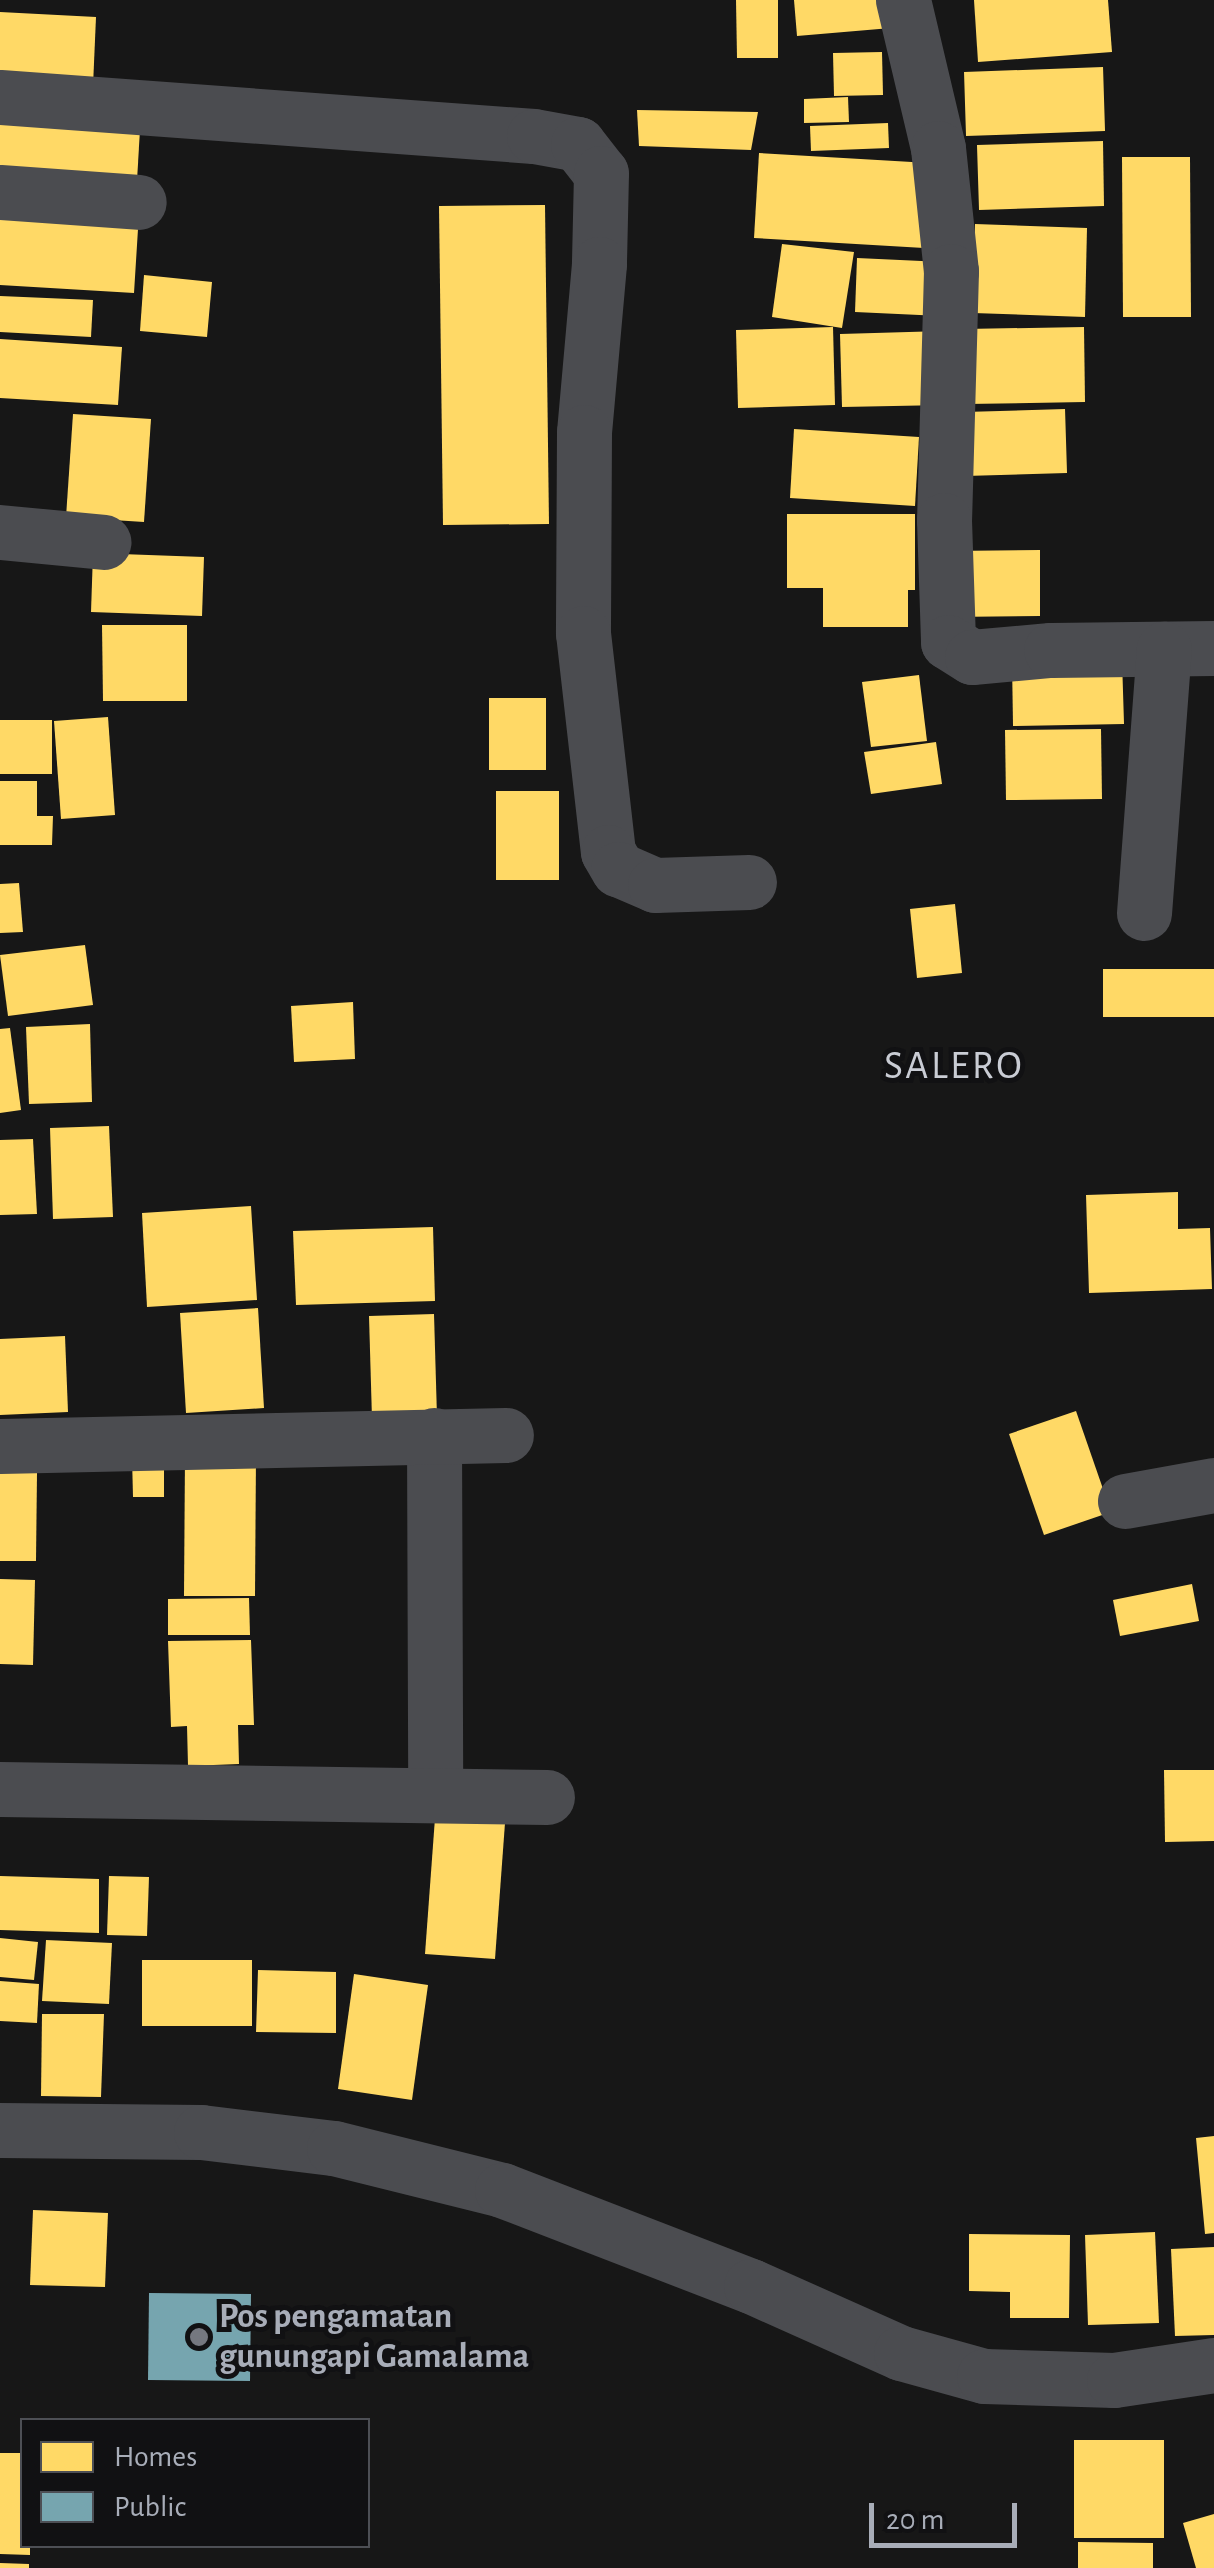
<!DOCTYPE html>
<html>
<head>
<meta charset="utf-8">
<style>
	body { margin:0 }
	#map { position:relative; width:1214px; height:2568px; overflow:hidden; background:#171717; font-family:"Alegreya Sans",sans-serif }
	div>[style] { position:absolute }
	.homes>* { inset:0; background:#ffd966 }
	.public>* { inset:0; background:#76a5af }
	.minor>* { height:55px; margin:-27.5px; padding:0 27.5px; transform-origin:27.5px; border-radius:27.5px; background:#4b4c50 }
	.dots>* { width:28px; height:28px; translate:-50% -50%; box-sizing:border-box; border:5px solid #111113; border-radius:50% }
	span { translate:-50% -50%; white-space:nowrap; text-align:center; line-height:1.15; -webkit-text-stroke:10px #111113; paint-order:stroke }
	.poi-label { font-size:35px; color:#a8adb8; font-weight:700 }
	.left { translate:0 -50%; text-align:left }
	.quarter-label { font-size:40px; color:#c9ccd4; letter-spacing:2.5px }
	.legend { position:absolute; left:20px; top:2418px; width:350px; height:130px; box-sizing:border-box; background:#111113; border:2px solid #4d4f55; margin:0; padding:12px 18px; list-style:none; font-size:30px; color:#a8adb8 }
	.legend li { display:flex; align-items:center; gap:20px; height:50px }
	.legend b { width:50px; border:2px solid #4d4f55 }
	.scale { position:absolute; left:869px; top:2503px; width:148px; height:45px; box-sizing:border-box; border:5px solid #a8adb8; border-top:0; padding-left:12px; font-size:30px; line-height:35px; white-space:nowrap; color:#a8adb8; -webkit-text-stroke:8px #111113; paint-order:stroke }
</style>
</head>
<body>
<div id="map">
	<div class="homes">
		<i style="clip-path:polygon(736px 0,778px 0,778px 58px,737px 58px)"></i>
		<i style="clip-path:polygon(794px 0,888px 0,891px 28px,797px 36px)"></i>
		<i style="clip-path:polygon(974px 0,1108px 0,1112px 52px,978px 62px)"></i>
		<i style="clip-path:polygon(0 12px,96px 17px,93px 86px,0 80px)"></i>
		<i style="clip-path:polygon(882px 52px,883px 95px,834px 96px,833px 53px)"></i>
		<i style="clip-path:polygon(1103px 67px,1105px 131px,966px 136px,964px 72px)"></i>
		<i style="clip-path:polygon(848px 97px,849px 122px,804px 123px,804px 99px)"></i>
		<i style="clip-path:polygon(637px 110px,758px 112px,751px 150px,639px 146px)"></i>
		<i style="clip-path:polygon(0 121px,140px 129px,137px 181px,0 173px)"></i>
		<i style="clip-path:polygon(888px 123px,889px 148px,811px 151px,810px 126px)"></i>
		<i style="clip-path:polygon(1103px 141px,1104px 206px,979px 210px,977px 145px)"></i>
		<i style="clip-path:polygon(759px 153px,929px 163px,924px 248px,754px 238px)"></i>
		<i style="clip-path:polygon(1122px 157px,1190px 157px,1191px 317px,1123px 317px)"></i>
		<i style="clip-path:polygon(0 205px,139px 213px,134px 293px,0 285px)"></i>
		<i style="clip-path:polygon(545px 205px,549px 524px,443px 525px,439px 206px)"></i>
		<i style="clip-path:polygon(975px 224px,1087px 228px,1085px 317px,973px 313px)"></i>
		<i style="clip-path:polygon(782px 244px,854px 252px,842px 328px,772px 317px)"></i>
		<i style="clip-path:polygon(857px 258px,943px 262px,941px 316px,855px 312px)"></i>
		<i style="clip-path:polygon(144px 275px,212px 282px,207px 337px,140px 331px)"></i>
		<i style="clip-path:polygon(0 296px,93px 300px,91px 337px,0 332px)"></i>
		<i style="clip-path:polygon(833px 327px,835px 405px,738px 408px,736px 330px)"></i>
		<i style="clip-path:polygon(1084px 327px,1085px 402px,966px 404px,965px 329px)"></i>
		<i style="clip-path:polygon(943px 331px,945px 405px,842px 407px,840px 334px)"></i>
		<i style="clip-path:polygon(0 339px,122px 347px,118px 405px,0 398px)"></i>
		<i style="clip-path:polygon(1065px 409px,1067px 473px,965px 476px,964px 412px)"></i>
		<i style="clip-path:polygon(73px 414px,151px 419px,144px 522px,66px 517px)"></i>
		<i style="clip-path:polygon(794px 429px,919px 437px,915px 506px,790px 498px)"></i>
		<i style="clip-path:polygon(787px 514px,915px 514px,915px 590px,908px 590px,908px 627px,823px 627px,823px 588px,787px 588px)"></i>
		<i style="clip-path:polygon(1040px 550px,1040px 616px,949px 617px,949px 551px)"></i>
		<i style="clip-path:polygon(93px 553px,204px 557px,202px 616px,91px 612px)"></i>
		<i style="clip-path:polygon(102px 625px,187px 625px,187px 701px,103px 701px)"></i>
		<i style="clip-path:polygon(1122px 659px,1124px 724px,1013px 726px,1012px 661px)"></i>
		<i style="clip-path:polygon(919px 675px,927px 741px,871px 747px,862px 682px)"></i>
		<i style="clip-path:polygon(489px 698px,546px 698px,546px 770px,489px 770px)"></i>
		<i style="clip-path:polygon(108px 717px,115px 815px,61px 819px,54px 721px)"></i>
		<i style="clip-path:polygon(0 720px,52px 720px,52px 774px,0 774px)"></i>
		<i style="clip-path:polygon(1101px 729px,1102px 799px,1006px 800px,1005px 730px)"></i>
		<i style="clip-path:polygon(936px 742px,942px 784px,871px 794px,864px 752px)"></i>
		<i style="clip-path:polygon(0 781px,37px 781px,37px 816px,53px 816px,52px 845px,0 845px)"></i>
		<i style="clip-path:polygon(496px 791px,559px 791px,559px 880px,496px 880px)"></i>
		<i style="clip-path:polygon(19px 883px,23px 932px,0 933px,0 884px)"></i>
		<i style="clip-path:polygon(955px 904px,962px 973px,917px 978px,910px 909px)"></i>
		<i style="clip-path:polygon(85px 945px,93px 1005px,8px 1016px,0 955px)"></i>
		<i style="clip-path:polygon(1103px 969px,1214px 969px,1214px 1017px,1103px 1017px)"></i>
		<i style="clip-path:polygon(353px 1002px,355px 1059px,294px 1062px,291px 1006px)"></i>
		<i style="clip-path:polygon(90px 1024px,92px 1102px,29px 1104px,26px 1027px)"></i>
		<i style="clip-path:polygon(10px 1028px,21px 1110px,0 1113px,0 1029px)"></i>
		<i style="clip-path:polygon(109px 1126px,113px 1217px,53px 1219px,50px 1128px)"></i>
		<i style="clip-path:polygon(33px 1139px,37px 1214px,0 1215px,0 1140px)"></i>
		<i style="clip-path:polygon(1178px 1192px,1178px 1229px,1210px 1228px,1212px 1289px,1089px 1293px,1086px 1195px)"></i>
		<i style="clip-path:polygon(251px 1206px,257px 1300px,147px 1307px,142px 1213px)"></i>
		<i style="clip-path:polygon(433px 1227px,435px 1301px,296px 1305px,293px 1231px)"></i>
		<i style="clip-path:polygon(258px 1308px,264px 1408px,186px 1413px,180px 1313px)"></i>
		<i style="clip-path:polygon(434px 1314px,437px 1417px,372px 1419px,369px 1316px)"></i>
		<i style="clip-path:polygon(65px 1336px,68px 1412px,0 1415px,0 1339px)"></i>
		<i style="clip-path:polygon(1076px 1411px,1111px 1512px,1044px 1535px,1009px 1434px)"></i>
		<i style="clip-path:polygon(185px 1455px,256px 1455px,255px 1596px,184px 1596px)"></i>
		<i style="clip-path:polygon(164px 1456px,164px 1497px,133px 1497px,132px 1457px)"></i>
		<i style="clip-path:polygon(0 1472px,37px 1473px,36px 1561px,0 1561px)"></i>
		<i style="clip-path:polygon(0 1579px,35px 1580px,33px 1665px,0 1664px)"></i>
		<i style="clip-path:polygon(1192px 1584px,1199px 1621px,1120px 1636px,1113px 1600px)"></i>
		<i style="clip-path:polygon(249px 1598px,250px 1635px,168px 1635px,168px 1599px)"></i>
		<i style="clip-path:polygon(251px 1640px,254px 1725px,238px 1725px,239px 1764px,188px 1766px,187px 1726px,171px 1727px,168px 1641px)"></i>
		<i style="clip-path:polygon(1164px 1770px,1214px 1770px,1214px 1841px,1165px 1842px)"></i>
		<i style="clip-path:polygon(435px 1818px,505px 1823px,495px 1959px,425px 1954px)"></i>
		<i style="clip-path:polygon(0 1876px,99px 1879px,99px 1933px,0 1930px)"></i>
		<i style="clip-path:polygon(109px 1876px,149px 1877px,147px 1936px,107px 1935px)"></i>
		<i style="clip-path:polygon(0 1938px,38px 1942px,34px 1980px,0 1977px)"></i>
		<i style="clip-path:polygon(46px 1940px,112px 1943px,109px 2004px,42px 2001px)"></i>
		<i style="clip-path:polygon(142px 1960px,252px 1960px,252px 2026px,142px 2026px)"></i>
		<i style="clip-path:polygon(258px 1970px,336px 1972px,336px 2033px,256px 2032px)"></i>
		<i style="clip-path:polygon(354px 1974px,428px 1985px,412px 2100px,338px 2089px)"></i>
		<i style="clip-path:polygon(0 1981px,39px 1984px,37px 2023px,0 2021px)"></i>
		<i style="clip-path:polygon(42px 2014px,104px 2014px,101px 2097px,41px 2096px)"></i>
		<i style="clip-path:polygon(1214px 2136px,1214px 2233px,1205px 2234px,1196px 2138px)"></i>
		<i style="clip-path:polygon(33px 2210px,108px 2213px,105px 2287px,30px 2285px)"></i>
		<i style="clip-path:polygon(1155px 2232px,1159px 2323px,1088px 2325px,1085px 2235px)"></i>
		<i style="clip-path:polygon(969px 2234px,1070px 2235px,1069px 2318px,1010px 2318px,1010px 2292px,969px 2291px)"></i>
		<i style="clip-path:polygon(1214px 2247px,1214px 2335px,1175px 2336px,1171px 2249px)"></i>
		<i style="clip-path:polygon(1074px 2440px,1164px 2440px,1164px 2538px,1074px 2538px)"></i>
		<i style="clip-path:polygon(0 2453px,22px 2453px,22px 2546px,30px 2546px,30px 2555px,0 2554px)"></i>
		<i style="clip-path:polygon(1214px 2514px,1214px 2568px,1196px 2568px,1183px 2523px)"></i>
		<i style="clip-path:polygon(1078px 2542px,1153px 2543px,1153px 2568px,1078px 2568px)"></i>
		<i style="clip-path:polygon(0 2563px,29px 2564px,29px 2568px,0 2568px)"></i>
	</div>
	<div class="public">
		<i style="clip-path:polygon(149px 2293px,251px 2294px,250px 2381px,148px 2380px)"></i>
	</div>
	<div class="minor">
		<i style="left:903px;top:0;width:152px;rotate:76.7deg"></i>
		<i style="left:938px;top:148px;width:124px;rotate:84deg"></i>
		<i style="left:951px;top:271px;width:249px;rotate:91.6deg"></i>
		<i style="left:944px;top:520px;width:122px;rotate:88.1deg"></i>
		<i style="left:948px;top:642px;width:28px;rotate:32deg"></i>
		<i style="left:972px;top:657px;width:79px;rotate:-5.1deg"></i>
		<i style="left:1051px;top:650px;width:163px;rotate:-0.7deg"></i>
		<i style="left:0;top:97px;width:535px;rotate:4.18deg"></i>
		<i style="left:534px;top:136px;width:45px;rotate:10.3deg"></i>
		<i style="left:578px;top:144px;width:37px;rotate:52deg"></i>
		<i style="left:601px;top:173px;width:91px;rotate:91.3deg"></i>
		<i style="left:599px;top:264px;width:169px;rotate:95.1deg"></i>
		<i style="left:584px;top:432px;width:201px;rotate:90.3deg"></i>
		<i style="left:583px;top:633px;width:220px;rotate:83.5deg"></i>
		<i style="left:608px;top:852px;width:20px;rotate:60deg"></i>
		<i style="left:618px;top:869px;width:40px;rotate:23.4deg"></i>
		<i style="left:655px;top:885px;width:94px;rotate:-1.8deg"></i>
		<i style="left:0;top:192px;width:139px;rotate:4.1deg"></i>
		<i style="left:0;top:532px;width:104px;rotate:5.5deg"></i>
		<i style="left:1144px;top:913px;width:265px;rotate:-85.7deg"></i>
		<i style="left:434px;top:1435px;width:357px;rotate:89.8deg"></i>
		<i style="left:0;top:1446px;width:506px;rotate:-1.25deg"></i>
		<i style="left:1125px;top:1501px;width:90px;rotate:-10.2deg"></i>
		<i style="left:0;top:1789px;width:547px;rotate:0.84deg"></i>
		<i style="left:0;top:2130px;width:201px;rotate:0.6deg"></i>
		<i style="left:201px;top:2132px;width:134px;rotate:6.9deg"></i>
		<i style="left:334px;top:2148px;width:173px;rotate:14deg"></i>
		<i style="left:502px;top:2190px;width:267px;rotate:21.1deg"></i>
		<i style="left:751px;top:2286px;width:164px;rotate:24.1deg"></i>
		<i style="left:901px;top:2353px;width:86px;rotate:15.5deg"></i>
		<i style="left:984px;top:2376px;width:130px;rotate:1.8deg"></i>
		<i style="left:1114px;top:2380px;width:101px;rotate:-8.5deg"></i>
	</div>
	<div class="dots">
		<i style="left:199px;top:2337px;background:#757880"></i>
	</div>
	<div class="poi-label">
		<span class="left" style="left:219px;top:2337px">Pos pengamatan<br>gunungapi Gamalama</span>
	</div>
	<div class="quarter-label">
		<span style="left:954px;top:1066px">SALERO</span>
	</div>
	<ul class="legend">
	<li><b style="height:28px;background:#ffd966"></b>Homes</li>
	<li><b style="height:28px;background:#76a5af"></b>Public</li>
	</ul>
	<div class="scale">20 m</div>
</div>
</body>
</html>
